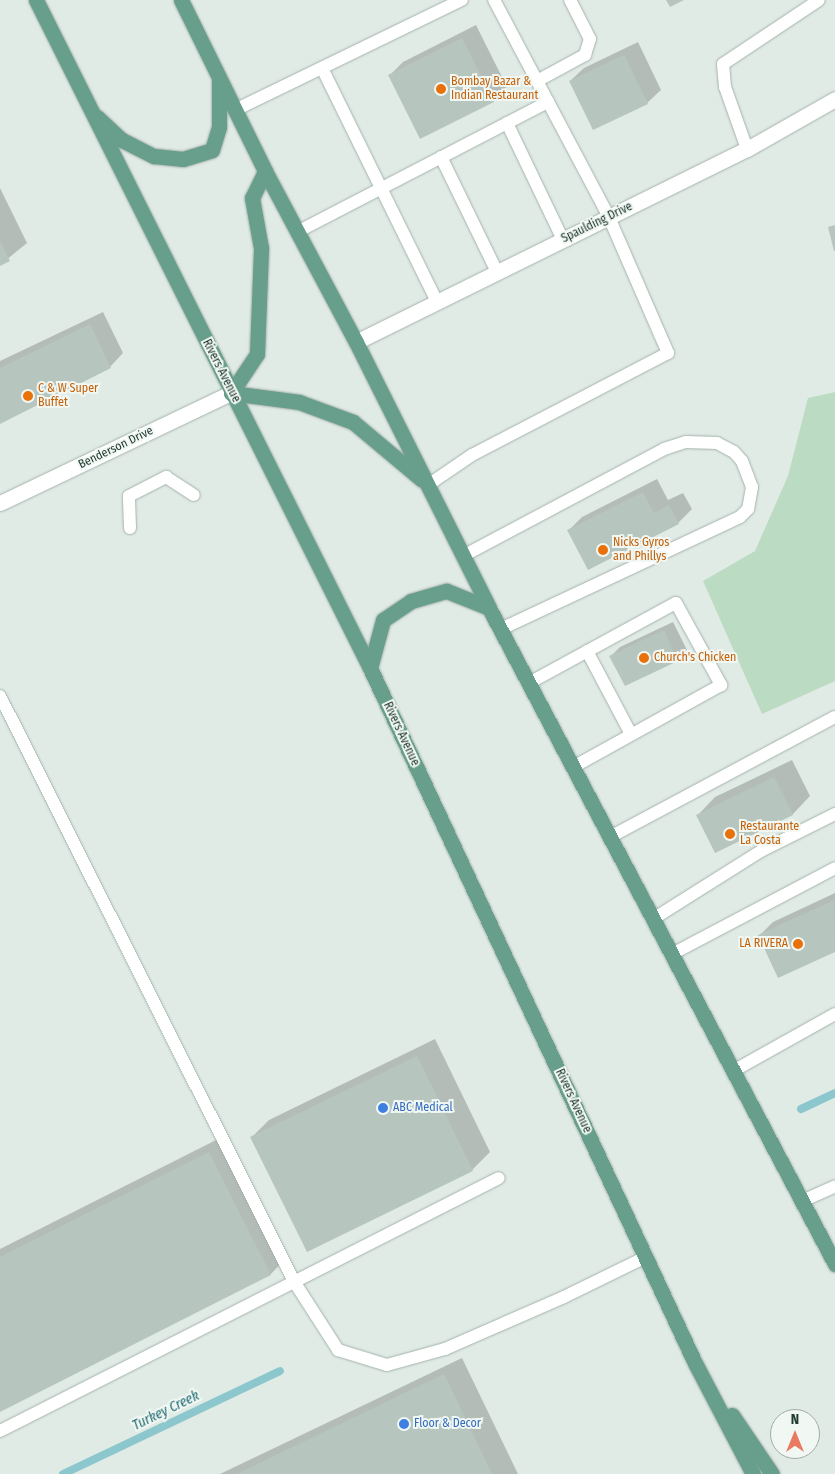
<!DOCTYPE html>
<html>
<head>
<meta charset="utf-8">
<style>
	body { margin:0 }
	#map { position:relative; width:835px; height:1474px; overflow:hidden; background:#e1ebe6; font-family:"Fira Sans Condensed",sans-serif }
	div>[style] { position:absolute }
	.green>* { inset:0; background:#bbdbc2 }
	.shadow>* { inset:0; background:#0003 }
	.stream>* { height:8px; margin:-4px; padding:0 4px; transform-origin:4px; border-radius:4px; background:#8cc7cd }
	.building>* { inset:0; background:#b7c5bf }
	.roads { filter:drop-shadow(0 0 1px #a4b2ac) drop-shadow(0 0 1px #a4b2ac) }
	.service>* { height:12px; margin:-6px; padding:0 6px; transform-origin:6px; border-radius:6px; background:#fff }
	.minor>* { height:15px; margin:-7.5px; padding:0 7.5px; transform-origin:7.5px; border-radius:7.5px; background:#fff }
	.primary>* { height:15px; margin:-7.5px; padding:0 7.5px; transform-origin:7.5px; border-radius:7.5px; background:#689e8c }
	.dots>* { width:14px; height:14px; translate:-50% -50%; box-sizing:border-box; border:2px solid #f1f8f4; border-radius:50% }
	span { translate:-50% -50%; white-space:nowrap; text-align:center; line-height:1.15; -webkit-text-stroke:4px #f1f8f4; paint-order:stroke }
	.food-label { font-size:12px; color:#c56008 }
	.left { translate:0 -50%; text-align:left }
	.right { translate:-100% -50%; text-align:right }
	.street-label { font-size:12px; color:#233a32 }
	.shop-label { font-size:12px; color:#366cbe }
	.water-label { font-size:14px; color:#216b72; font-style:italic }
	.north { position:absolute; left:770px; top:1409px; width:50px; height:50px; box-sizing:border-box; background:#f1f8f4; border:1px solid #9faca6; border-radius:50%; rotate:0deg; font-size:14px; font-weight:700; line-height:20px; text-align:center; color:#233a32 }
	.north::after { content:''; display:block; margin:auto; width:18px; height:22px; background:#e97961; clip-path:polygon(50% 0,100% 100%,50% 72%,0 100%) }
</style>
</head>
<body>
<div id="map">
	<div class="green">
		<i style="clip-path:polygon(835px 392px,835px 681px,762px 714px,703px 581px,755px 551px,788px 476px,808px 398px)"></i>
	</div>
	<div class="shadow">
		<i style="clip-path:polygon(476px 25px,507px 87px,493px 101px,389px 76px,403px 62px)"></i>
		<i style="clip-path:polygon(638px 42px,661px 90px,647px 103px,570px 81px,584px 68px)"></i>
		<i style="clip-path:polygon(0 188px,27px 243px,0 265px)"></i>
		<i style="clip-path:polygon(103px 312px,123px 353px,110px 367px,0 423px,0 361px)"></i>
		<i style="clip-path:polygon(657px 479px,668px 500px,683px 493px,692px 509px,678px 523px,569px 530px,582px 517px)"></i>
		<i style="clip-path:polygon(673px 622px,687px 650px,678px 660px,626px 684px,611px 656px,620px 647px)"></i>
		<i style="clip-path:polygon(792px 760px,810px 796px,793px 814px,716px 852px,698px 815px,715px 797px)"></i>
		<i style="clip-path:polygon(835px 893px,835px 950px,778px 977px,759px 936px,773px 922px)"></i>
		<i style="clip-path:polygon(435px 1039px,490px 1152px,472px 1170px,308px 1251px,252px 1137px,269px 1120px)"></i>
		<i style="clip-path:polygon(226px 1135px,288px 1256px,271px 1274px,0 1410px,0 1249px)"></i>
		<i style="clip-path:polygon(462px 1358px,518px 1474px,220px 1474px)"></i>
	</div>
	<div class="stream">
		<i style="left:801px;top:1109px;width:38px;rotate:-25deg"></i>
		<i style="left:63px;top:1474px;width:240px;rotate:-25.4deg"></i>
	</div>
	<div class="building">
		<i style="clip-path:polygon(666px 0,684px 0,670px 7px)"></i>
		<i style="clip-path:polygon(462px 38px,494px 102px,420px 139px,388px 75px)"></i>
		<i style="clip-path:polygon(624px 55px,648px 104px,593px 130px,569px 81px)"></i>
		<i style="clip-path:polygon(835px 225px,835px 251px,834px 251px,828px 227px)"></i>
		<i style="clip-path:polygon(0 241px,10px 261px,0 266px)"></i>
		<i style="clip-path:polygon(90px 324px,111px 368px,0 424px,0 368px)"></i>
		<i style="clip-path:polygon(643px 492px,654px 513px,669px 505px,679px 524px,588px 570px,567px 530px)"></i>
		<i style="clip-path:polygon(664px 630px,678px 661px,625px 686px,609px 656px)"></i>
		<i style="clip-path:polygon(774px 777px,793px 815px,715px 853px,696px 815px)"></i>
		<i style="clip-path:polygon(834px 900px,835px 952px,778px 978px,758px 935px)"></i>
		<i style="clip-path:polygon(417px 1056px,473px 1171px,307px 1252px,250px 1137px)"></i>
		<i style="clip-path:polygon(209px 1152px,271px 1275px,0 1412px,0 1257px)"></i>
		<i style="clip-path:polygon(444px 1374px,492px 1474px,237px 1474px)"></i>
	</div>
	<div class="roads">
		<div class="service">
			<i style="left:322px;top:68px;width:261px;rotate:63.8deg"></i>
			<i style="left:537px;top:81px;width:55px;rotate:-28.4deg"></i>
			<i style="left:585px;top:55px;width:17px;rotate:-73deg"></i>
			<i style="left:590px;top:39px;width:44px;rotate:-117.1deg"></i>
			<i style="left:235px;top:110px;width:252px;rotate:-25.9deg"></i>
			<i style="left:507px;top:123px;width:130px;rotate:64.4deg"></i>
			<i style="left:747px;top:149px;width:66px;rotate:-109.5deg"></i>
			<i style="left:725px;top:87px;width:23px;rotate:-95deg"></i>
			<i style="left:723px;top:64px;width:115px;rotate:-33.7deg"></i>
			<i style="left:441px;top:157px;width:128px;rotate:64deg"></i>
			<i style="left:297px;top:232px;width:283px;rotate:-27.4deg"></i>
			<i style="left:428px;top:485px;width:53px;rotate:-34.3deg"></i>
			<i style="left:472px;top:455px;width:221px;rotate:-27.5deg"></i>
			<i style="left:668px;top:353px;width:148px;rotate:-113.5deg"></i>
			<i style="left:609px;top:217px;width:246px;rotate:-117.9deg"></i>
			<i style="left:130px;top:528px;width:32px;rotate:-92deg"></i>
			<i style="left:129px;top:496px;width:42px;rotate:-27.2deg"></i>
			<i style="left:166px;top:477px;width:33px;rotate:33deg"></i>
			<i style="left:463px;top:556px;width:228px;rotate:-28deg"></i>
			<i style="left:664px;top:449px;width:23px;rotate:-18deg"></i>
			<i style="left:686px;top:442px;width:31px;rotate:2deg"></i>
			<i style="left:717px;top:443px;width:19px;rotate:28deg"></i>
			<i style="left:734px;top:452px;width:12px;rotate:48deg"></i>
			<i style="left:742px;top:461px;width:28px;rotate:69deg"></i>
			<i style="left:752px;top:487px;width:22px;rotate:100deg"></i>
			<i style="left:748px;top:509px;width:11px;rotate:135deg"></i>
			<i style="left:740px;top:517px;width:264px;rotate:154.9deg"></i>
			<i style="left:587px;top:651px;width:94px;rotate:62.1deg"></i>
			<i style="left:529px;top:683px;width:167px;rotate:-28.6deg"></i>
			<i style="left:676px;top:603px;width:94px;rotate:61.2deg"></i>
			<i style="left:721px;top:685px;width:169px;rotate:151deg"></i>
			<i style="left:0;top:696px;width:657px;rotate:63.32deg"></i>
			<i style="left:295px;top:1283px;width:80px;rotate:57.3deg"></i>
			<i style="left:338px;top:1350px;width:51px;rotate:17deg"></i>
			<i style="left:387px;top:1365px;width:60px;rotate:-15.4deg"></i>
			<i style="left:445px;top:1349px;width:130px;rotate:-23.6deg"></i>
			<i style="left:564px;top:1297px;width:91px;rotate:-26deg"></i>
			<i style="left:610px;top:837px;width:255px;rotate:-28.1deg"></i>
			<i style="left:653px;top:919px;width:128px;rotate:-32.2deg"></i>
			<i style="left:761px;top:851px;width:83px;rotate:-26.6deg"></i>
			<i style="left:672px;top:954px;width:184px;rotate:-27.8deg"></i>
			<i style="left:733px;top:1071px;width:117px;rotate:-29.2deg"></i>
			<i style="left:802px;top:1201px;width:36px;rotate:-24deg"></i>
			<i style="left:0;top:1431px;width:559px;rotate:-26.89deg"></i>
		</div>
		<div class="minor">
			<i style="left:356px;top:342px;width:436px;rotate:-26.3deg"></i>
			<i style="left:747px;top:149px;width:101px;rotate:-29.6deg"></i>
			<i style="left:0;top:503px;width:256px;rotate:-25.5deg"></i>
		</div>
		<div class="primary">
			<i style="left:36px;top:0;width:747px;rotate:63.43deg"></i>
			<i style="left:370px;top:668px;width:767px;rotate:64.94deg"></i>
			<i style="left:695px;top:1363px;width:125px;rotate:62.4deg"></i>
			<i style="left:181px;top:0;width:191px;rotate:63.8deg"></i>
			<i style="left:265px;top:171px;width:194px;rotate:62deg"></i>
			<i style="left:356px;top:342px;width:297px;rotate:63.4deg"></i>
			<i style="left:489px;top:608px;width:742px;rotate:62.19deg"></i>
			<i style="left:97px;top:117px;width:34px;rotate:43deg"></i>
			<i style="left:122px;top:140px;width:36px;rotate:27deg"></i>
			<i style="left:154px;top:156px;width:29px;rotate:6deg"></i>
			<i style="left:183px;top:159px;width:30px;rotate:-17deg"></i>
			<i style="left:212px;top:150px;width:24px;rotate:-73deg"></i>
			<i style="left:219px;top:127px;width:46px;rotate:-90deg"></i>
			<i style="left:231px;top:393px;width:47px;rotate:-56.3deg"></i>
			<i style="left:257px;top:354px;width:106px;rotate:-87.8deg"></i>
			<i style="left:261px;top:248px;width:51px;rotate:-100.2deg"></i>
			<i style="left:252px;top:198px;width:30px;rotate:-64deg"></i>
			<i style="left:231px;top:393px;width:69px;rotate:7.5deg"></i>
			<i style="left:299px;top:402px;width:58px;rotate:20.3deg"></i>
			<i style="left:353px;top:422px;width:90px;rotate:40deg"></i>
			<i style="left:370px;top:668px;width:50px;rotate:-74.8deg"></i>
			<i style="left:383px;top:620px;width:34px;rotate:-34deg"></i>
			<i style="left:411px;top:601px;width:37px;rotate:-16deg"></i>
			<i style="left:447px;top:591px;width:45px;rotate:22deg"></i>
			<i style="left:732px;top:1415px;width:71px;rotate:55.9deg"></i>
		</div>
	</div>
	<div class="dots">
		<i style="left:441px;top:89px;background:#e8710a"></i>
		<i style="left:28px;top:396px;background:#e8710a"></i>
		<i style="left:603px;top:550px;background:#e8710a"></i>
		<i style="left:644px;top:658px;background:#e8710a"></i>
		<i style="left:730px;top:834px;background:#e8710a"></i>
		<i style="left:798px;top:944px;background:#e8710a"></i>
		<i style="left:383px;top:1108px;background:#3f7fe0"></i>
		<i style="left:404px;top:1424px;background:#3f7fe0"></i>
	</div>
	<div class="food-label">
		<span class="left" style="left:451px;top:89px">Bombay Bazar &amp;<br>Indian Restaurant</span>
		<span class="left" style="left:38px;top:396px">C &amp; W Super<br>Buffet</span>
		<span class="left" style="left:613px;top:550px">Nicks Gyros<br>and Phillys</span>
		<span class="left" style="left:654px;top:658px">Church's Chicken</span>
		<span class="left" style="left:740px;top:834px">Restaurante<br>La Costa</span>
		<span class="right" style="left:788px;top:944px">LA RIVERA</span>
	</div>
	<div class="street-label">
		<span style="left:597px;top:223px;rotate:-26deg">Spaulding Drive</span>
		<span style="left:221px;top:371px;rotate:63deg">Rivers Avenue</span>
		<span style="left:116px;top:448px;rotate:-26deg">Benderson Drive</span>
		<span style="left:401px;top:734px;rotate:65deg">Rivers Avenue</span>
		<span style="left:573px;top:1101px;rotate:65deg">Rivers Avenue</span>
	</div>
	<div class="shop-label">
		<span class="left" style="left:393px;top:1108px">ABC Medical</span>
		<span class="left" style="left:414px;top:1424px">Floor &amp; Decor</span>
	</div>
	<div class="water-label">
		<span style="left:166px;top:1411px;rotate:-26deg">Turkey Creek</span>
	</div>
	<div class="north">N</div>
</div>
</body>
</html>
